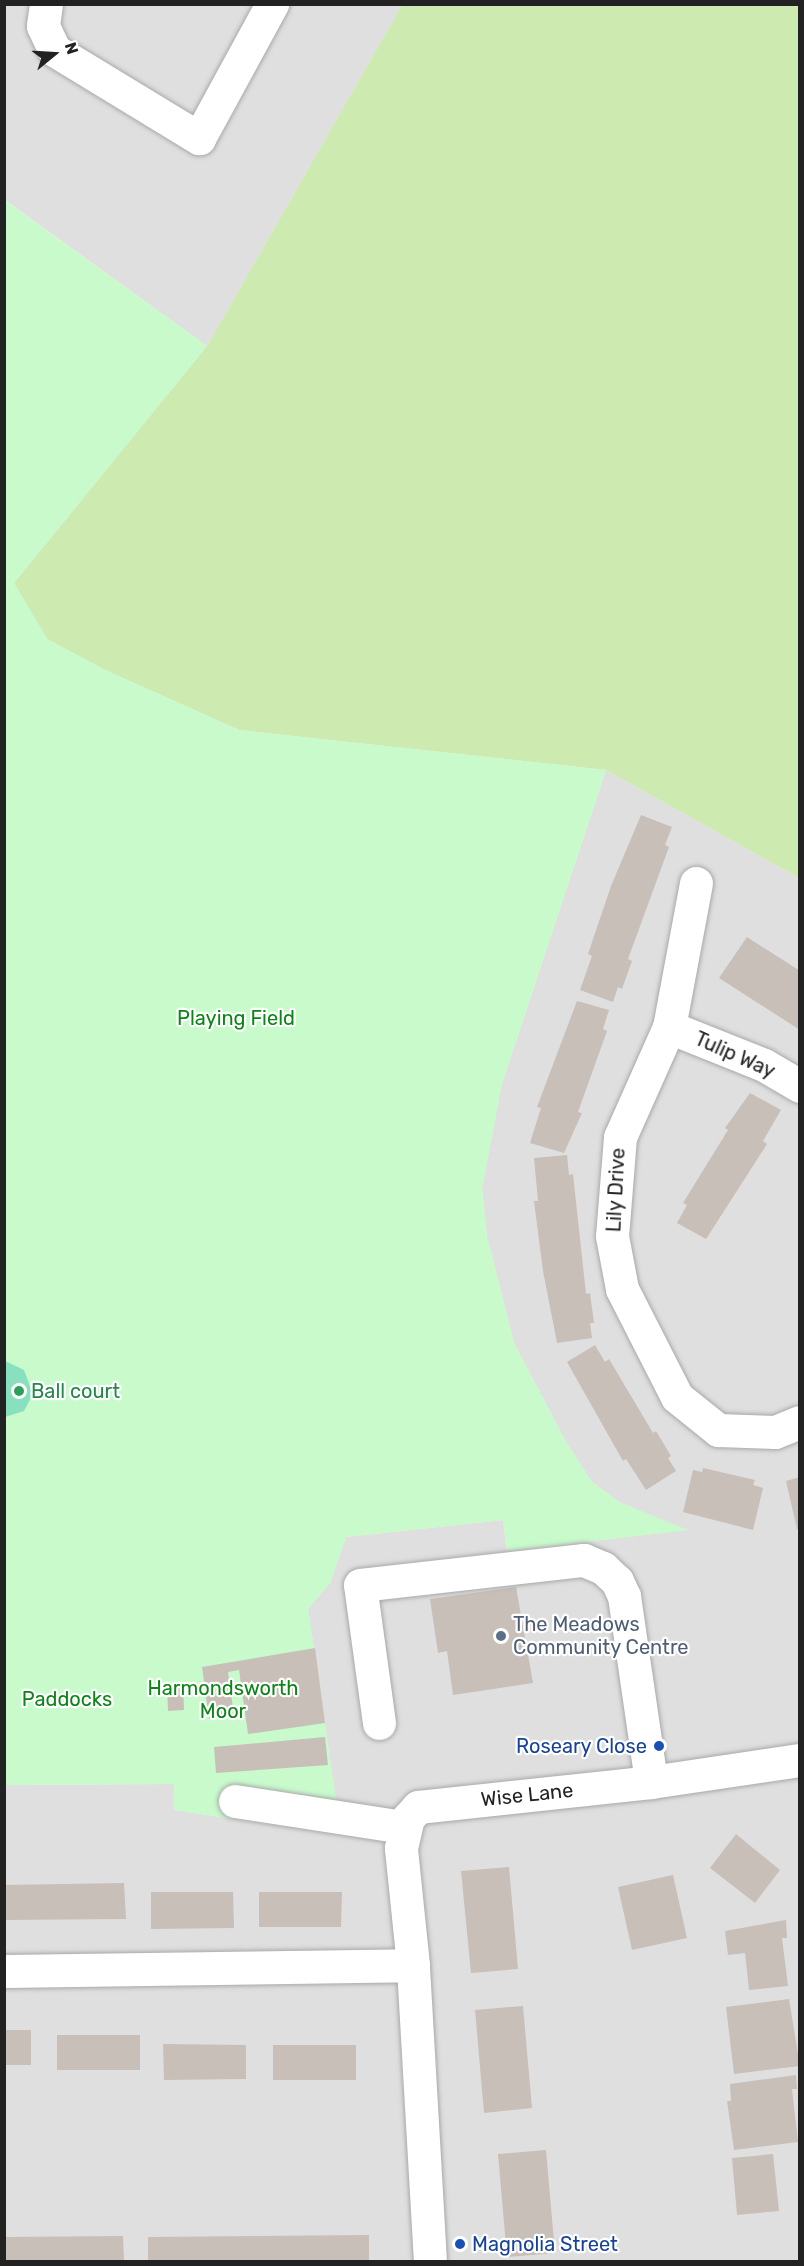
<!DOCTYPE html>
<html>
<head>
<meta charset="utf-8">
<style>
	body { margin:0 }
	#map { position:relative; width:804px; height:2266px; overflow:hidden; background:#f2efe9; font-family:Rubik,sans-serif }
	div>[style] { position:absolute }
	.residential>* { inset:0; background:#e0dfdf }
	.grass>* { inset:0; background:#cdebb0 }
	.park>* { inset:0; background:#c8facc }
	.pitch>* { inset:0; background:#88e0be }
	.building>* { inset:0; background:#c7bfb8 }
	.roads { filter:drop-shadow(0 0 2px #a9a9a9) drop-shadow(0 0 2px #a9a9a9) }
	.minor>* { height:33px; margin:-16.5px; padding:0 16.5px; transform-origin:16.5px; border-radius:16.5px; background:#fff }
	.dots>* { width:16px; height:16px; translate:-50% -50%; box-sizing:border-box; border:3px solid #fff; border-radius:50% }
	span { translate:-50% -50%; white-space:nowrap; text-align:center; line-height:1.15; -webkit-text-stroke:4.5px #fff; paint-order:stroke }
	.park-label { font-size:20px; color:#0c8416 }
	.street-label { font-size:20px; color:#222 }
	.leisure-label { font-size:20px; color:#27864d }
	.left { translate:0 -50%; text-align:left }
	.service-label { font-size:20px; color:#4e5e75 }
	.transit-label { font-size:20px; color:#164399 }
	.right { translate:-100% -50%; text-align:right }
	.frame { position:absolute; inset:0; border:6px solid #222; pointer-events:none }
	.north { position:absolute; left:24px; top:24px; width:60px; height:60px; -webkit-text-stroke:4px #fff; paint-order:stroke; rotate:72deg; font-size:16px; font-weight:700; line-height:24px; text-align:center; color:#222 }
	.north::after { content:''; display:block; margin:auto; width:21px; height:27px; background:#222; clip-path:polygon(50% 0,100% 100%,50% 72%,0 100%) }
</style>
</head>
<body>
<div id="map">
	<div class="residential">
		<i style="clip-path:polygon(5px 5px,402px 5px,207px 346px,5px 200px)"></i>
		<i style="clip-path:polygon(606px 770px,799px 878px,799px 2261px,5px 2261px,4px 1785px,174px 1784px,174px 1810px,341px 1835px,308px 1609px,330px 1583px,346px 1537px,503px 1520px,507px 1551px,686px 1530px,619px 1502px,592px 1482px,566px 1442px,514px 1343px,487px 1237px,482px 1188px,502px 1083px)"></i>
	</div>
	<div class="grass">
		<i style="clip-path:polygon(402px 5px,799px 5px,799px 878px,606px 770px,239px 730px,105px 670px,47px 639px,14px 583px,207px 346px)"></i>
	</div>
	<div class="park">
		<i style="clip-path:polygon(4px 200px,207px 346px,14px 583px,47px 639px,105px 670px,239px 730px,606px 770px,502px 1083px,482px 1188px,487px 1237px,514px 1343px,566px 1442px,592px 1482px,619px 1502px,688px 1530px,507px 1551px,503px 1520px,346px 1537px,330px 1583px,308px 1609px,341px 1835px,173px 1810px,174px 1784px,5px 1785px)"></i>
	</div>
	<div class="pitch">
		<i style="clip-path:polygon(5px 1361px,24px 1370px,33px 1394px,24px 1411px,5px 1417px)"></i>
	</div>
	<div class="building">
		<i style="clip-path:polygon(641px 815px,672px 827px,665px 845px,669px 847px,628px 959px,632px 961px,622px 989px,618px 987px,613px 1002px,580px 990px,592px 956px,588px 954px,611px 886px)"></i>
		<i style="clip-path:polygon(747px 937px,800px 971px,800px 1030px,719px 978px)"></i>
		<i style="clip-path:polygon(577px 1001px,609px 1010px,603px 1029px,607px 1031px,578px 1112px,582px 1113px,564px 1153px,530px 1143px,541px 1108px,537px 1107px)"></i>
		<i style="clip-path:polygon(750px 1093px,781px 1110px,763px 1141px,767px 1144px,706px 1239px,677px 1223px,687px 1205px,683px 1203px,728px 1130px,725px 1128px)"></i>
		<i style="clip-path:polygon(567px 1155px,569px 1175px,573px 1174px,586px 1294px,590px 1293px,594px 1323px,590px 1323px,592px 1338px,557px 1343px,543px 1271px,534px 1201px,538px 1201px,534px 1158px)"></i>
		<i style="clip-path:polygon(595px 1345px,605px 1362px,609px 1359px,653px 1433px,656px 1431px,671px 1456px,668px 1458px,676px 1471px,646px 1490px,626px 1459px,623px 1461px,567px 1362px)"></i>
		<i style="clip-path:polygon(703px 1468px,755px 1480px,753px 1485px,763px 1488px,753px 1530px,683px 1512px,693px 1470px,702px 1472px)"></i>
		<i style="clip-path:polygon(800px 1477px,800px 1529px,797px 1529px,786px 1481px)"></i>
		<i style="clip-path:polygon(516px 1587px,533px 1683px,453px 1695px,447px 1651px,438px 1653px,430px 1599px)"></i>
		<i style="clip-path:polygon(315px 1648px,325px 1723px,248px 1734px,239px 1670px,228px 1672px,234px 1715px,209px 1719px,202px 1667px)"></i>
		<i style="clip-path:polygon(183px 1683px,184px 1710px,168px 1711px,167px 1684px)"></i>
		<i style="clip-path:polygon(325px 1737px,328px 1765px,216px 1773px,214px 1747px)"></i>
		<i style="clip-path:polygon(736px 1834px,780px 1870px,755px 1903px,710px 1868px)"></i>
		<i style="clip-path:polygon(509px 1867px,518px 1969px,471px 1973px,461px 1871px)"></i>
		<i style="clip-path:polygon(673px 1875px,687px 1938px,632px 1950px,618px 1887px)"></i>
		<i style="clip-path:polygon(124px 1883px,126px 1919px,4px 1920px,4px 1885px)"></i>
		<i style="clip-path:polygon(151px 1892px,233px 1892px,234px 1928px,151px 1929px)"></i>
		<i style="clip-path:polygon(259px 1892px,342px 1892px,341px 1927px,259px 1927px)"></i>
		<i style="clip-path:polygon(786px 1920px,787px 1938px,782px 1938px,788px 1986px,749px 1990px,745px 1953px,728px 1955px,725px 1931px)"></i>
		<i style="clip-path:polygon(789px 1999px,800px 2066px,734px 2074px,726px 2007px)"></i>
		<i style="clip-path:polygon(523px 2006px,532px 2108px,484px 2113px,475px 2010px)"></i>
		<i style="clip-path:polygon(4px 2030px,31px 2030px,31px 2065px,4px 2065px)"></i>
		<i style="clip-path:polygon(57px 2035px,140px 2035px,140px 2070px,57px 2070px)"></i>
		<i style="clip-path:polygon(163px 2044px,246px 2045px,246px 2079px,164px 2080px)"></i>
		<i style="clip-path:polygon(273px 2045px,356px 2045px,356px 2080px,273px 2080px)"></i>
		<i style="clip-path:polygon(796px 2075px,797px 2089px,792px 2089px,798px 2142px,734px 2150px,727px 2101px,731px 2101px,730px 2084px)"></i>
		<i style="clip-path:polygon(546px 2150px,555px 2253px,507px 2257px,498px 2154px)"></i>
		<i style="clip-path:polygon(773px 2154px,779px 2211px,737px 2215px,732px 2158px)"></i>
		<i style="clip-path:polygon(369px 2235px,369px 2262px,148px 2262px,148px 2237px)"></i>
		<i style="clip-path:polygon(123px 2236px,124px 2262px,4px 2262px,4px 2237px)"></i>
	</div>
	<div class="roads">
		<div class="minor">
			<i style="left:46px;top:4px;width:22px;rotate:98deg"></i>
			<i style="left:43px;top:26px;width:26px;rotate:65deg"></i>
			<i style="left:54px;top:50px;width:170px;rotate:31.3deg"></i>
			<i style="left:199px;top:138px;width:153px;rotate:-61.4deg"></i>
			<i style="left:696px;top:883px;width:147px;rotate:100.6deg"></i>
			<i style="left:669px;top:1027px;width:120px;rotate:114deg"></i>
			<i style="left:620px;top:1137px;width:99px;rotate:94.6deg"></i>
			<i style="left:612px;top:1236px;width:54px;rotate:79.3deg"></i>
			<i style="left:622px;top:1289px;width:121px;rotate:63deg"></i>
			<i style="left:677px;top:1397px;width:53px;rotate:38.8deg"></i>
			<i style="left:718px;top:1430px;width:57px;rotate:2deg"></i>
			<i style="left:775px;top:1432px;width:27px;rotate:-22deg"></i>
			<i style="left:669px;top:1027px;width:102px;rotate:21.8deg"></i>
			<i style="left:764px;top:1065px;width:42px;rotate:30.3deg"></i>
			<i style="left:379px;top:1723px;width:139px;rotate:-97.8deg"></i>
			<i style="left:360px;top:1585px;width:225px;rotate:-6.4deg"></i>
			<i style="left:584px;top:1560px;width:21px;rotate:23deg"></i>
			<i style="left:603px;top:1568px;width:19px;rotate:43deg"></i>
			<i style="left:617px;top:1581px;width:17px;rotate:65deg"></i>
			<i style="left:624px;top:1596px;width:188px;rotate:81.7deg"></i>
			<i style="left:235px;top:1801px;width:170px;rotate:8.8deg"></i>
			<i style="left:4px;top:1971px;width:409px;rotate:-0.8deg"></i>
			<i style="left:430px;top:2262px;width:297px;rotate:-93.3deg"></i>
			<i style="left:413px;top:1965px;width:118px;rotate:-95.9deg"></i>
			<i style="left:401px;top:1848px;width:31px;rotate:-77deg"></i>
			<i style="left:408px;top:1818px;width:15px;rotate:-48deg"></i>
			<i style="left:418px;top:1807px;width:234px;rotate:-6.1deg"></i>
			<i style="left:651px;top:1782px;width:151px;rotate:-8.4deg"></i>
		</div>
	</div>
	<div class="dots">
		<i style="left:19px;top:1391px;background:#2e9e5b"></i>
		<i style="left:501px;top:1636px;background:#5c6f8a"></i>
		<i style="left:659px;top:1746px;background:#1a4fb4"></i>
		<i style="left:460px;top:2244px;background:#1a4fb4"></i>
	</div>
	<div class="park-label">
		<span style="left:236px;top:1018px">Playing Field</span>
		<span style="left:223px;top:1700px">Harmondsworth<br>Moor</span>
		<span style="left:67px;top:1699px">Paddocks</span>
	</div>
	<div class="street-label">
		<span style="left:735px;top:1055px;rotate:24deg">Tulip Way</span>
		<span style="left:616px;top:1190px;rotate:-87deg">Lily Drive</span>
		<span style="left:527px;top:1795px;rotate:-6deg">Wise Lane</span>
	</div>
	<div class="leisure-label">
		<span class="left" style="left:31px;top:1391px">Ball court</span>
	</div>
	<div class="service-label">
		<span class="left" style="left:513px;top:1636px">The Meadows<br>Community Centre</span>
	</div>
	<div class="transit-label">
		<span class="right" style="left:647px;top:1746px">Roseary Close</span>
		<span class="left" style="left:472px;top:2244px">Magnolia Street</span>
	</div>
	<div class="frame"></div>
	<div class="north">N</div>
</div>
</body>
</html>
